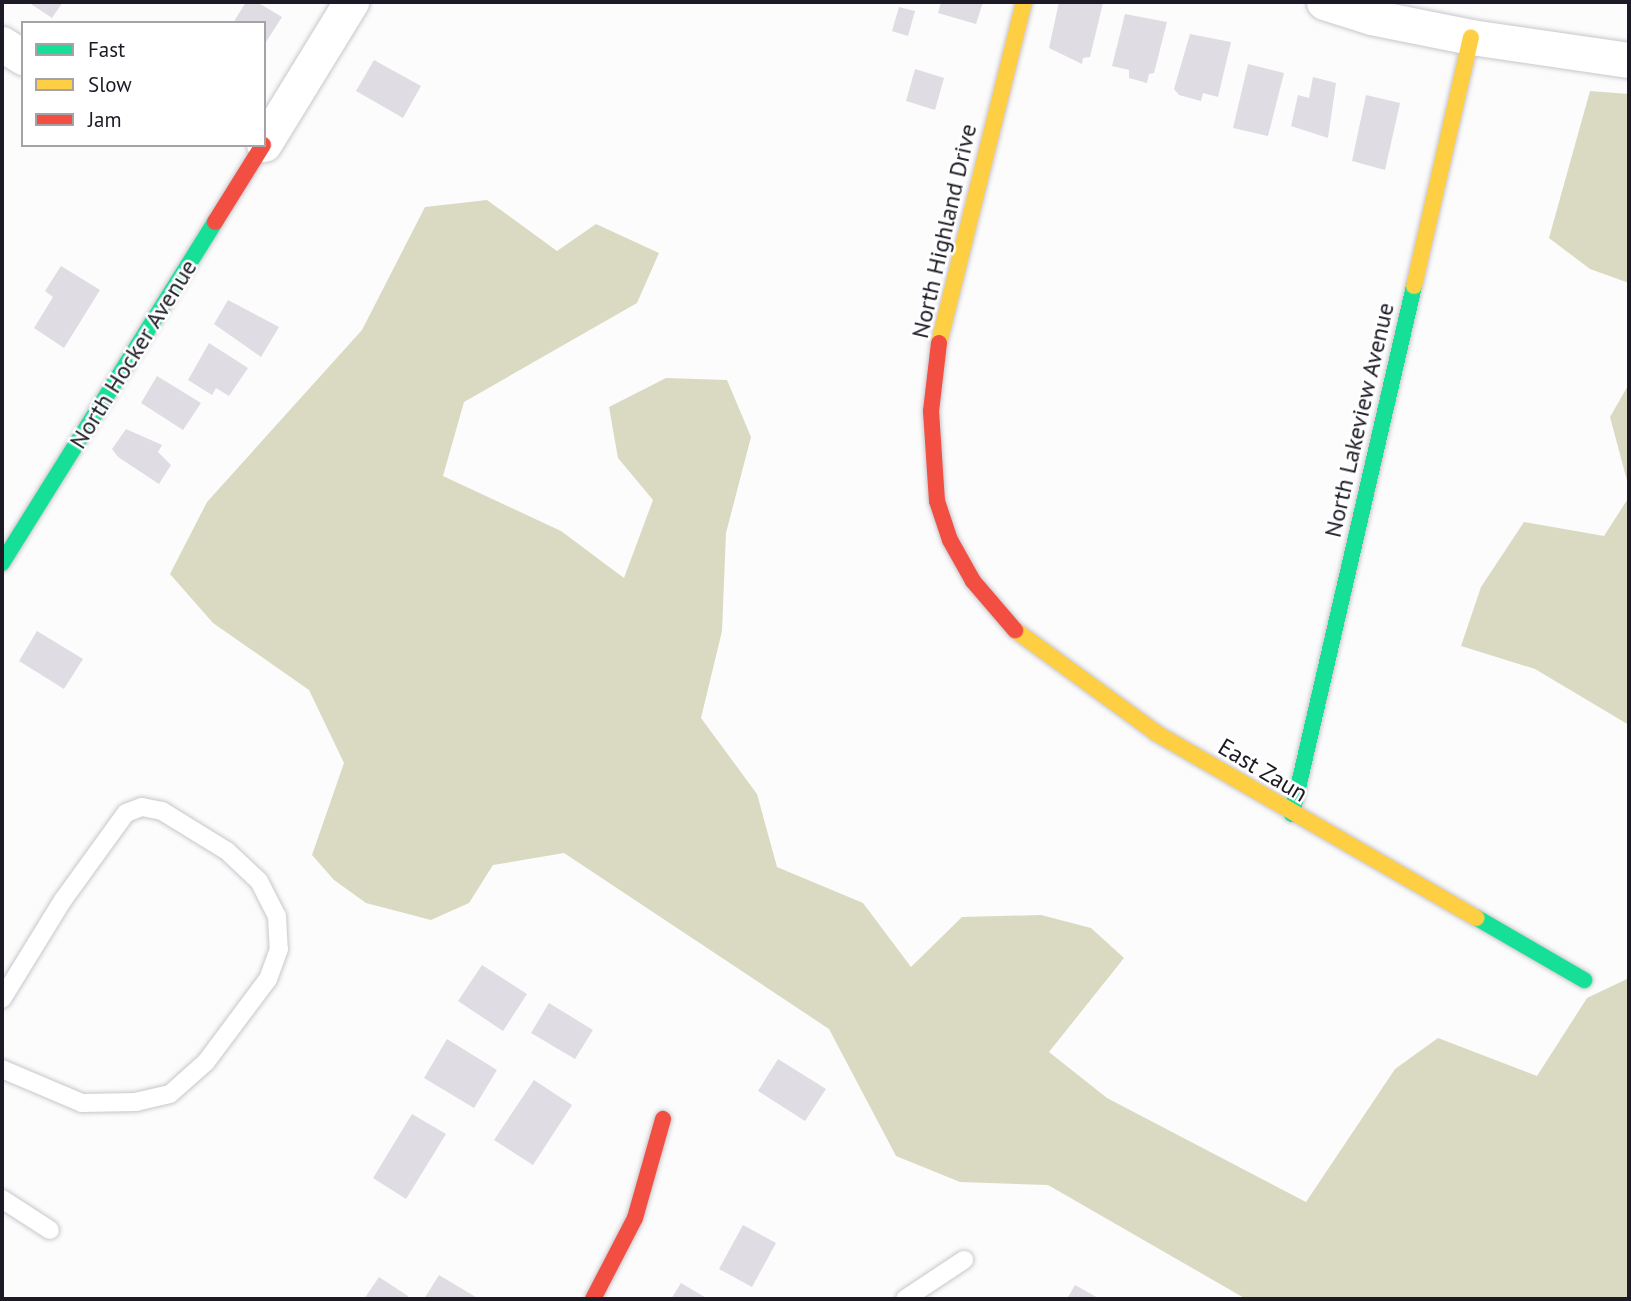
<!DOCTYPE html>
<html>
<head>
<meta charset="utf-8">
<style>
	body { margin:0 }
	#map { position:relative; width:1631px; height:1301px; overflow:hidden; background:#fcfcfc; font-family:"PT Sans",sans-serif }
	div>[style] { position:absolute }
	.forest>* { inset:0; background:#d9dac1 }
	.building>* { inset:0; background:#dfdce4 }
	.roads { filter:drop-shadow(0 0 2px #c8c6cc) drop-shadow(0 0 2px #c8c6cc) }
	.lane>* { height:18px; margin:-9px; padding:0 9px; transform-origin:9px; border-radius:9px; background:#fff }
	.street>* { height:35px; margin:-17.5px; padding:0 17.5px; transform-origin:17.5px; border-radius:17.5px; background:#fff }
	.fast>* { height:16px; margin:-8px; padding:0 8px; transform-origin:8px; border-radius:8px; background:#16e098 }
	.slow>* { height:16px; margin:-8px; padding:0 8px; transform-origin:8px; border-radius:8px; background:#ffcf43 }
	.jam>* { height:16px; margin:-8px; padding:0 8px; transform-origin:8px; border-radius:8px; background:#f24e42 }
	span { translate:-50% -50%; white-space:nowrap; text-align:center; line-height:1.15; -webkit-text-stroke:5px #fff; paint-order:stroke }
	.street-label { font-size:24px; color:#1d1a25 }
	.frame { position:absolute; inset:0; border:4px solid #1d1a25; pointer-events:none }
	.legend { position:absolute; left:21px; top:21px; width:245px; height:126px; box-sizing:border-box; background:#fff; border:2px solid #a5a3a8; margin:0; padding:9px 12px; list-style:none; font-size:21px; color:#1d1a25 }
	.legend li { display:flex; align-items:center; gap:14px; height:35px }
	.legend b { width:35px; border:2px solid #a5a3a8 }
</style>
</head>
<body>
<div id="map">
	<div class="forest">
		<i style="clip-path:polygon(1590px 91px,1629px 94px,1629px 283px,1590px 269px,1549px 238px)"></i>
		<i style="clip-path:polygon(487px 200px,557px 251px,596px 224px,659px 253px,637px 303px,464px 402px,443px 476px,561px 531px,624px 578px,653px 500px,618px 458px,609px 407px,666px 378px,727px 380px,751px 437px,726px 533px,722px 631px,701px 718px,757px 794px,777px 867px,863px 903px,911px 967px,962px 917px,1041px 915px,1091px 928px,1124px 958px,1049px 1052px,1107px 1098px,1306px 1202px,1395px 1069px,1438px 1038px,1537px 1076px,1587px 998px,1629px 978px,1629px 1299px,1246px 1299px,1048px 1185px,960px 1182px,896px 1156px,829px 1029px,564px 853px,493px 865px,469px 903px,431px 920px,366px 903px,334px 880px,312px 855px,344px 763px,309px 690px,213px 623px,170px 574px,207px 502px,362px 330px,425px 207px)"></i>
		<i style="clip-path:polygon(1629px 384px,1629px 488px,1610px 417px)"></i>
		<i style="clip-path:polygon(1629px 497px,1629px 725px,1535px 669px,1461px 646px,1481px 587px,1524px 522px,1604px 536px)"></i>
	</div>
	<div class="building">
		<i style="clip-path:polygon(28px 2px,63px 2px,52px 18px)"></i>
		<i style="clip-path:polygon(246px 2px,257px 2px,282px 17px,264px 45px,264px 23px,233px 23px)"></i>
		<i style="clip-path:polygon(941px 2px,983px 2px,976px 24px,938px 13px)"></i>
		<i style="clip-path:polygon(1059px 2px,1103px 3px,1090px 57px,1083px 58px,1082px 64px,1049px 48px)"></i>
		<i style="clip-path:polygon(899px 7px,915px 11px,908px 36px,892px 31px)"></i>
		<i style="clip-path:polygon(1125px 14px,1167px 22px,1154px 73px,1149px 74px,1147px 83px,1129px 78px,1129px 70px,1112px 66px)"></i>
		<i style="clip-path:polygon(1190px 34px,1231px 42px,1218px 97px,1203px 93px,1201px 101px,1179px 95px,1174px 89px)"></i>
		<i style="clip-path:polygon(374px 60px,421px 86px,403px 118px,356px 91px)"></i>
		<i style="clip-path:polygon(1248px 64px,1284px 73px,1268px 136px,1233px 128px)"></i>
		<i style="clip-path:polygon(915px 69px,944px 78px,935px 110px,906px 101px)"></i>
		<i style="clip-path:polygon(1313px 77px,1336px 83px,1328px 138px,1291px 126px,1298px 95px,1309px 98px)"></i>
		<i style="clip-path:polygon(1366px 95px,1400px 103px,1385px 170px,1352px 161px)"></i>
		<i style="clip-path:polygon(61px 266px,100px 290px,64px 348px,34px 328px,53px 297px,45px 291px)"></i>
		<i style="clip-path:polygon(228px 300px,279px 327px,261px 357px,214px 324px)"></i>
		<i style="clip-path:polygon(209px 343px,248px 368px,229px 396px,216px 388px,212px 395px,188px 380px)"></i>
		<i style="clip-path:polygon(157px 376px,201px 403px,183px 430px,141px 403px)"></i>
		<i style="clip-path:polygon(126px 429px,162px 445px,158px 452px,171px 465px,159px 484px,118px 457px,112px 449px)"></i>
		<i style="clip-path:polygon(37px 631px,83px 659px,64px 689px,19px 661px)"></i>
		<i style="clip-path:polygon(482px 965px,527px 994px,503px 1031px,458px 1001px)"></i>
		<i style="clip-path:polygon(549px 1003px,593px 1030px,575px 1059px,531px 1033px)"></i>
		<i style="clip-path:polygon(447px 1039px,497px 1070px,474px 1108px,424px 1078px)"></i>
		<i style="clip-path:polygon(778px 1059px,826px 1089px,805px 1121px,758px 1091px)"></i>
		<i style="clip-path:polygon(534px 1080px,572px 1105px,533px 1165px,494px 1140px)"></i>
		<i style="clip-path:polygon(412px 1114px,446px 1134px,406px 1199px,373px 1178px)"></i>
		<i style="clip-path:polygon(743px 1225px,776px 1243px,752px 1287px,719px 1269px)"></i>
		<i style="clip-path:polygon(439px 1275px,479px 1299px,424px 1299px)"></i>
		<i style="clip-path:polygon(379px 1277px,408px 1296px,406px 1299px,364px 1299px)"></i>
		<i style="clip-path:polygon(681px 1283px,708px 1299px,671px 1299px)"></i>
		<i style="clip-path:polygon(1075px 1285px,1100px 1299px,1067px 1299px)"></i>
	</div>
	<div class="roads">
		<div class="lane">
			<i style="left:2px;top:999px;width:116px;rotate:-58.4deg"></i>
			<i style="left:63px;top:900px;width:107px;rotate:-54.1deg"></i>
			<i style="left:126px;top:813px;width:17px;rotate:-21deg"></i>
			<i style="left:142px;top:807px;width:20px;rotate:11deg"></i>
			<i style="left:162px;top:811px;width:76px;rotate:31.6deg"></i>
			<i style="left:227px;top:851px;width:44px;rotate:43.2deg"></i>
			<i style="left:259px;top:881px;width:39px;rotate:63deg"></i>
			<i style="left:277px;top:916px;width:33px;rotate:87deg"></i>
			<i style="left:279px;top:949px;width:32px;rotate:110deg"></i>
			<i style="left:268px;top:979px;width:104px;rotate:126.8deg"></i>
			<i style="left:206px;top:1062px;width:48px;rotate:138.4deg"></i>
			<i style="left:170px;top:1094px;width:35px;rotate:167deg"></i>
			<i style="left:136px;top:1102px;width:54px;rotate:178.9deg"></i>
			<i style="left:82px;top:1103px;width:87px;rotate:-157deg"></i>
			<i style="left:2px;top:1199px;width:57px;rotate:32.9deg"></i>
			<i style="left:905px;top:1299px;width:71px;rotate:-33.5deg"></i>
		</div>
		<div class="street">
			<i style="left:1324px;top:2px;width:49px;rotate:17.7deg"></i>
			<i style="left:1371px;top:17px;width:102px;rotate:11.3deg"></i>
			<i style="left:1471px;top:37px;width:160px;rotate:8.3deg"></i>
			<i style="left:2px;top:44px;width:25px;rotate:32deg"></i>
			<i style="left:264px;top:144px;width:167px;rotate:-58.5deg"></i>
		</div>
		<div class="fast">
			<i style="left:2px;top:563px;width:402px;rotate:-58deg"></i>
			<i style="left:1292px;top:814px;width:542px;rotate:-76.99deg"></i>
			<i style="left:1477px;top:918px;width:124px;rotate:30.1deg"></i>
		</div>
		<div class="slow">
			<i style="left:1414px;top:286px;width:255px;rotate:-77.1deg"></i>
			<i style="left:939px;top:343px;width:351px;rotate:-76deg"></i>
			<i style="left:1015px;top:630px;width:175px;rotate:36.1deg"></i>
			<i style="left:1156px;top:733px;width:370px;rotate:30deg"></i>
		</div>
		<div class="jam">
			<i style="left:215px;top:222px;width:91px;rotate:-58.1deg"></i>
			<i style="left:939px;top:343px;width:68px;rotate:96.7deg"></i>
			<i style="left:931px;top:411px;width:90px;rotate:86.2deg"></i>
			<i style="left:937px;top:501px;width:41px;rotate:71.6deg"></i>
			<i style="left:950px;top:540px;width:47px;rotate:60.7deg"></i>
			<i style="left:973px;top:581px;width:65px;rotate:49.4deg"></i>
			<i style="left:593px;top:1299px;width:91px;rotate:-62.6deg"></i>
			<i style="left:635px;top:1218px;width:103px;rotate:-74.2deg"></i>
		</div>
	</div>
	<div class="street-label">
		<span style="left:944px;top:231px;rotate:-77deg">North Highland Drive</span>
		<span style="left:133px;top:354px;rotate:-58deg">North Hocker Avenue</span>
		<span style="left:1359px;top:420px;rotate:-77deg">North Lakeview Avenue</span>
		<span style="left:1263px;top:770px;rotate:31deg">East Zaun</span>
	</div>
	<div class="frame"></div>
	<ul class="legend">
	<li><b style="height:9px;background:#16e098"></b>Fast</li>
	<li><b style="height:9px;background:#ffcf43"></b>Slow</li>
	<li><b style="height:9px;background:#f24e42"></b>Jam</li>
	</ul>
</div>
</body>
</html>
